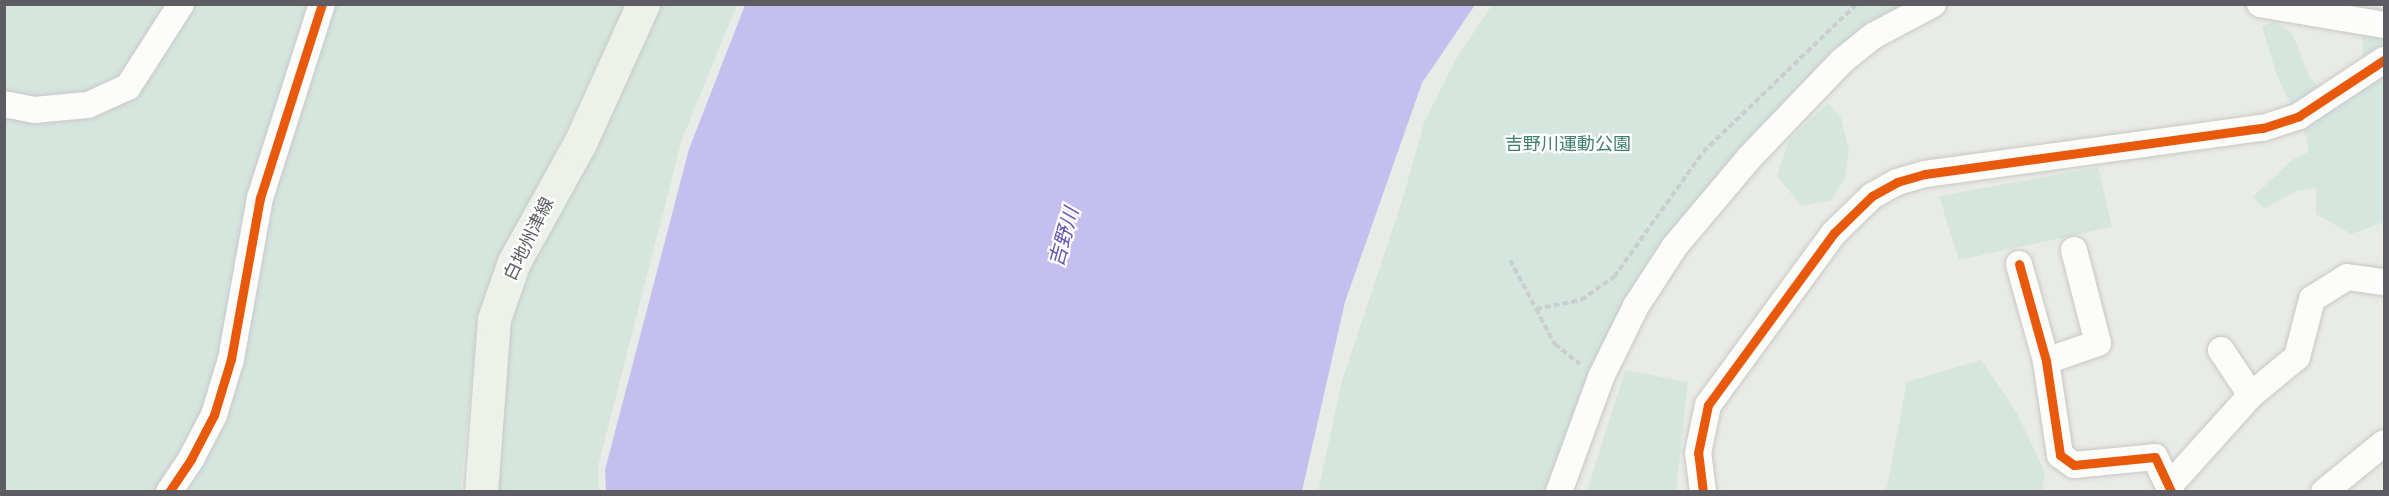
<!DOCTYPE html>
<html>
<head>
<meta charset="utf-8">
<style>
	body { margin:0 }
	#map { position:relative; width:2389px; height:496px; overflow:hidden; background:#e9ebe6; font-family:"Fira Sans Condensed","Noto Sans JP",sans-serif }
	div>[style] { position:absolute }
	.green>* { inset:0; background:#d5e6de }
	.water>* { inset:0; background:#c5bff0 }
	.path>* { height:4px; margin-top:-2px; transform-origin:0; background:repeating-linear-gradient(90deg,#cbcdcf 0 6px,transparent 0 9px) }
	.roads { filter:drop-shadow(0 0 2px #c8c8c8) drop-shadow(0 0 2px #c8c8c8) }
	.minor>* { height:26px; margin:-13px; padding:0 13px; transform-origin:13px; border-radius:13px; background:#fcfcfb }
	.major>* { height:33px; margin:-16.5px; padding:0 16.5px; transform-origin:16.5px; border-radius:16.5px; background:#ecf1e9 }
	.cycleway>* { height:9px; margin:-4.5px; padding:0 4.5px; transform-origin:4.5px; border-radius:4.5px; background:#e8590c }
	span { translate:-50% -50%; white-space:nowrap; text-align:center; line-height:1.15; -webkit-text-stroke:4.5px #fff; paint-order:stroke }
	.park-label { font-size:18px; color:#3f7f6d }
	.street-label { font-size:18px; color:#5e5c63 }
	.water-label { font-size:20px; color:#6552b5; font-style:italic }
	.frame { position:absolute; inset:0; border:6px solid #5e5c63; pointer-events:none }
</style>
</head>
<body>
<div id="map">
	<div class="green">
		<i style="clip-path:polygon(4px 5px,625px 5px,479px 314px,460px 491px,5px 491px)"></i>
		<i style="clip-path:polygon(657px 5px,737px 5px,682px 139px,598px 466px,599px 491px,498px 492px,500px 368px,519px 283px,576px 187px)"></i>
		<i style="clip-path:polygon(1492px 5px,1914px 5px,1895px 12px,1614px 328px,1543px 491px,1318px 492px,1342px 381px,1403px 198px,1424px 123px,1456px 59px)"></i>
		<i style="clip-path:polygon(2384px 7px,2384px 76px,2381px 79px,2384px 85px,2384px 222px,2351px 234px,2316px 214px,2316px 188px,2298px 190px,2264px 209px,2253px 197px,2292px 160px,2308px 152px,2307px 139px,2277px 76px,2262px 26px,2275px 22px,2292px 33px,2310px 78px,2337px 109px,2363px 62px,2362px 8px)"></i>
		<i style="clip-path:polygon(1828px 103px,1841px 118px,1849px 151px,1845px 178px,1831px 200px,1801px 206px,1777px 176px,1789px 140px)"></i>
		<i style="clip-path:polygon(2098px 167px,2112px 227px,1959px 260px,1939px 196px)"></i>
		<i style="clip-path:polygon(1981px 360px,2017px 413px,2045px 473px,2042px 491px,1886px 491px,1907px 382px)"></i>
		<i style="clip-path:polygon(1625px 370px,1688px 382px,1676px 491px,1587px 491px)"></i>
	</div>
	<div class="water">
		<i style="clip-path:polygon(745px 5px,1475px 5px,1422px 83px,1345px 302px,1302px 491px,606px 491px,605px 470px,689px 149px)"></i>
	</div>
	<div class="path">
		<i style="left:1510px;top:260px;width:55px;rotate:62deg"></i>
		<i style="left:1536px;top:309px;width:46px;rotate:-11.3deg"></i>
		<i style="left:1581px;top:300px;width:40px;rotate:-34.9deg"></i>
		<i style="left:1614px;top:277px;width:153px;rotate:-54.5deg"></i>
		<i style="left:1703px;top:152px;width:214px;rotate:-43.9deg"></i>
		<i style="left:1536px;top:309px;width:40px;rotate:62deg"></i>
		<i style="left:1555px;top:344px;width:32px;rotate:39deg"></i>
	</div>
	<div class="roads">
		<div class="minor">
			<i style="left:2260px;top:4px;width:126px;rotate:9.6deg"></i>
			<i style="left:4px;top:104px;width:31px;rotate:11deg"></i>
			<i style="left:34px;top:110px;width:54px;rotate:-5.3deg"></i>
			<i style="left:88px;top:105px;width:44px;rotate:-24.2deg"></i>
			<i style="left:128px;top:87px;width:98px;rotate:-57.4deg"></i>
			<i style="left:2019px;top:264px;width:101px;rotate:74.4deg"></i>
			<i style="left:2046px;top:361px;width:95px;rotate:81.5deg"></i>
			<i style="left:2060px;top:455px;width:17px;rotate:36deg"></i>
			<i style="left:2074px;top:465px;width:81px;rotate:-5.6deg"></i>
			<i style="left:2155px;top:457px;width:38px;rotate:65deg"></i>
			<i style="left:2221px;top:350px;width:54px;rotate:56.3deg"></i>
			<i style="left:2046px;top:361px;width:55px;rotate:-19.1deg"></i>
			<i style="left:2098px;top:343px;width:96px;rotate:-104.5deg"></i>
			<i style="left:2169px;top:486px;width:122px;rotate:-48deg"></i>
			<i style="left:2251px;top:395px;width:60px;rotate:-39.6deg"></i>
			<i style="left:2297px;top:357px;width:60px;rotate:-75.5deg"></i>
			<i style="left:2312px;top:299px;width:41px;rotate:-32.2deg"></i>
			<i style="left:2347px;top:277px;width:37px;rotate:8deg"></i>
			<i style="left:169px;top:492px;width:40px;rotate:-56deg"></i>
			<i style="left:191px;top:459px;width:50px;rotate:-62.4deg"></i>
			<i style="left:214px;top:415px;width:59px;rotate:-73.1deg"></i>
			<i style="left:231px;top:359px;width:164px;rotate:-79.8deg"></i>
			<i style="left:260px;top:198px;width:204px;rotate:-72.3deg"></i>
			<i style="left:1559px;top:492px;width:122px;rotate:-69.9deg"></i>
			<i style="left:1601px;top:377px;width:79px;rotate:-63.8deg"></i>
			<i style="left:1636px;top:306px;width:72px;rotate:-57deg"></i>
			<i style="left:1675px;top:246px;width:115px;rotate:-49.9deg"></i>
			<i style="left:1749px;top:158px;width:134px;rotate:-46.2deg"></i>
			<i style="left:1842px;top:61px;width:40px;rotate:-39deg"></i>
			<i style="left:1873px;top:36px;width:68px;rotate:-28.1deg"></i>
			<i style="left:1703px;top:492px;width:39px;rotate:-97deg"></i>
			<i style="left:1698px;top:453px;width:49px;rotate:-78.2deg"></i>
			<i style="left:1708px;top:405px;width:213px;rotate:-53.8deg"></i>
			<i style="left:1834px;top:233px;width:53px;rotate:-44.2deg"></i>
			<i style="left:1872px;top:196px;width:29px;rotate:-29deg"></i>
			<i style="left:1897px;top:182px;width:29px;rotate:-16deg"></i>
			<i style="left:1925px;top:174px;width:341px;rotate:-7.8deg"></i>
			<i style="left:2263px;top:128px;width:38px;rotate:-18deg"></i>
			<i style="left:2299px;top:116px;width:102px;rotate:-33.4deg"></i>
			<i style="left:2324px;top:492px;width:77px;rotate:-39.2deg"></i>
		</div>
		<div class="major">
			<i style="left:481px;top:492px;width:173px;rotate:-85.7deg"></i>
			<i style="left:494px;top:319px;width:60px;rotate:-70.7deg"></i>
			<i style="left:514px;top:262px;width:136px;rotate:-61deg"></i>
			<i style="left:580px;top:143px;width:153px;rotate:-65.6deg"></i>
		</div>
	</div>
	<div class="cycleway">
		<i style="left:2019px;top:264px;width:101px;rotate:74.4deg"></i>
		<i style="left:2046px;top:361px;width:95px;rotate:81.5deg"></i>
		<i style="left:2060px;top:455px;width:17px;rotate:36deg"></i>
		<i style="left:2074px;top:465px;width:81px;rotate:-5.6deg"></i>
		<i style="left:2155px;top:457px;width:38px;rotate:65deg"></i>
		<i style="left:169px;top:492px;width:40px;rotate:-56deg"></i>
		<i style="left:191px;top:459px;width:50px;rotate:-62.4deg"></i>
		<i style="left:214px;top:415px;width:59px;rotate:-73.1deg"></i>
		<i style="left:231px;top:359px;width:164px;rotate:-79.8deg"></i>
		<i style="left:260px;top:198px;width:204px;rotate:-72.3deg"></i>
		<i style="left:1703px;top:492px;width:39px;rotate:-97deg"></i>
		<i style="left:1698px;top:453px;width:49px;rotate:-78.2deg"></i>
		<i style="left:1708px;top:405px;width:213px;rotate:-53.8deg"></i>
		<i style="left:1834px;top:233px;width:53px;rotate:-44.2deg"></i>
		<i style="left:1872px;top:196px;width:29px;rotate:-29deg"></i>
		<i style="left:1897px;top:182px;width:29px;rotate:-16deg"></i>
		<i style="left:1925px;top:174px;width:341px;rotate:-7.8deg"></i>
		<i style="left:2263px;top:128px;width:38px;rotate:-18deg"></i>
		<i style="left:2299px;top:116px;width:102px;rotate:-33.4deg"></i>
	</div>
	<div class="park-label">
		<span style="left:1568px;top:144px">吉野川運動公園</span>
	</div>
	<div class="street-label">
		<span style="left:529px;top:239px;rotate:-64deg">白地州津線</span>
	</div>
	<div class="water-label">
		<span style="left:1064px;top:237px;rotate:-74deg">吉野川</span>
	</div>
	<div class="frame"></div>
</div>
</body>
</html>
